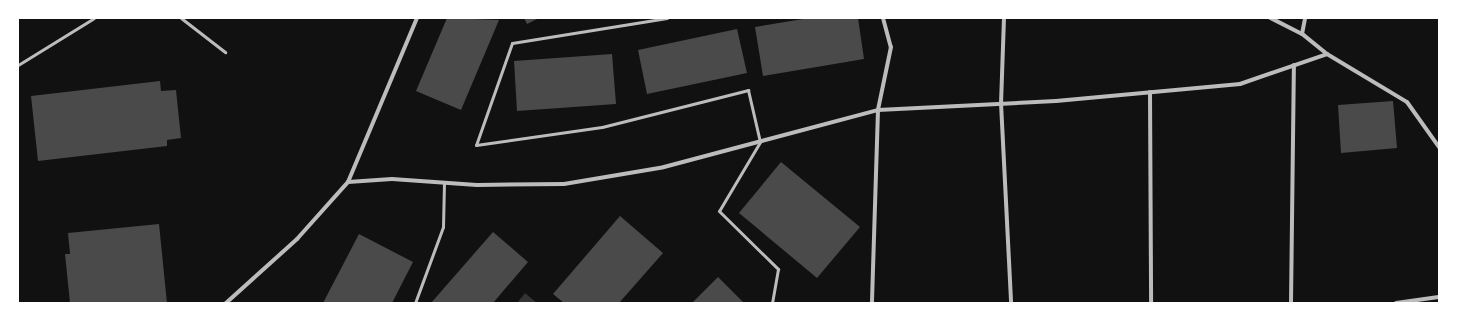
<!DOCTYPE html>
<html>
<head>
<meta charset="utf-8">
<style>
	body { margin:0 }
	#map { position:relative; width:1457px; height:321px; overflow:hidden; background:#111; font-family:"Nunito Sans",sans-serif }
	div>[style] { position:absolute }
	.water>* { inset:0; background:#333 }
	.building>* { inset:0; background:#4a4a4a }
	.service>* { height:3px; margin:-1.5px; padding:0 1.5px; transform-origin:1.5px; border-radius:1.5px; background:#bcbcbc }
	.minor>* { height:4px; margin:-2px; padding:0 2px; transform-origin:2px; border-radius:2px; background:#bcbcbc }
	span { translate:-50% -50%; white-space:nowrap; text-align:center; line-height:1.15; -webkit-text-stroke:3px #fff; paint-order:stroke }
	.frame { position:absolute; inset:0; border:19px solid #fff; pointer-events:none }
</style>
</head>
<body>
<div id="map">
	<div class="water">
		<i style="clip-path:polygon(525px 293px,537px 303px,517px 303px)"></i>
	</div>
	<div class="building">
		<i style="clip-path:polygon(447px 18px,499px 20px,461px 110px,416px 91px)"></i>
		<i style="clip-path:polygon(524px 18px,539px 18px,527px 24px)"></i>
		<i style="clip-path:polygon(809px 18px,858px 18px,864px 59px,763px 76px,755px 27px)"></i>
		<i style="clip-path:polygon(737px 29px,747px 73px,647px 94px,638px 50px)"></i>
		<i style="clip-path:polygon(612px 54px,616px 104px,517px 111px,514px 61px)"></i>
		<i style="clip-path:polygon(160px 81px,161px 91px,176px 90px,181px 138px,167px 140px,167px 146px,38px 161px,31px 96px)"></i>
		<i style="clip-path:polygon(1393px 101px,1397px 148px,1341px 153px,1338px 105px)"></i>
		<i style="clip-path:polygon(781px 162px,860px 227px,817px 278px,739px 213px)"></i>
		<i style="clip-path:polygon(620px 216px,663px 253px,619px 303px,564px 303px,553px 294px)"></i>
		<i style="clip-path:polygon(159px 224px,167px 303px,70px 303px,65px 254px,70px 254px,68px 233px)"></i>
		<i style="clip-path:polygon(493px 232px,528px 262px,493px 303px,431px 303px)"></i>
		<i style="clip-path:polygon(359px 234px,413px 262px,392px 303px,323px 303px)"></i>
		<i style="clip-path:polygon(718px 277px,744px 303px,692px 303px)"></i>
	</div>
	<div class="service">
		<i style="left:181px;top:18px;width:56px;rotate:37.7deg"></i>
		<i style="left:667px;top:18px;width:157px;rotate:170.8deg"></i>
		<i style="left:512px;top:43px;width:108px;rotate:109.4deg"></i>
		<i style="left:476px;top:145px;width:127px;rotate:-8.1deg"></i>
		<i style="left:602px;top:127px;width:151px;rotate:-14.2deg"></i>
		<i style="left:748px;top:90px;width:53px;rotate:77deg"></i>
		<i style="left:760px;top:142px;width:80px;rotate:120.7deg"></i>
		<i style="left:719px;top:211px;width:83px;rotate:44.5deg"></i>
		<i style="left:778px;top:269px;width:35px;rotate:100deg"></i>
		<i style="left:18px;top:65px;width:89px;rotate:-31.7deg"></i>
		<i style="left:415px;top:303px;width:81px;rotate:-69.8deg"></i>
		<i style="left:443px;top:227px;width:45px;rotate:-88.7deg"></i>
	</div>
	<div class="minor">
		<i style="left:883px;top:18px;width:30px;rotate:75deg"></i>
		<i style="left:891px;top:47px;width:64px;rotate:101.7deg"></i>
		<i style="left:878px;top:110px;width:178px;rotate:-2.9deg"></i>
		<i style="left:1056px;top:101px;width:185px;rotate:-5.3deg"></i>
		<i style="left:1240px;top:84px;width:92px;rotate:-19deg"></i>
		<i style="left:1327px;top:54px;width:32px;rotate:-141deg"></i>
		<i style="left:1302px;top:34px;width:36px;rotate:-153deg"></i>
		<i style="left:1004px;top:18px;width:85px;rotate:92deg"></i>
		<i style="left:1001px;top:103px;width:200px;rotate:87.1deg"></i>
		<i style="left:1302px;top:34px;width:16px;rotate:-79deg"></i>
		<i style="left:1327px;top:54px;width:93px;rotate:31deg"></i>
		<i style="left:1407px;top:102px;width:55px;rotate:54.6deg"></i>
		<i style="left:1150px;top:92px;width:211px;rotate:89.7deg"></i>
		<i style="left:348px;top:182px;width:44px;rotate:-3.9deg"></i>
		<i style="left:392px;top:179px;width:85px;rotate:4deg"></i>
		<i style="left:477px;top:185px;width:87px;rotate:-0.7deg"></i>
		<i style="left:564px;top:184px;width:101px;rotate:-9.6deg"></i>
		<i style="left:664px;top:167px;width:221px;rotate:-14.9deg"></i>
		<i style="left:878px;top:110px;width:193px;rotate:91.8deg"></i>
		<i style="left:226px;top:303px;width:96px;rotate:-42deg"></i>
		<i style="left:297px;top:239px;width:76px;rotate:-48.2deg"></i>
		<i style="left:348px;top:182px;width:178px;rotate:-67.2deg"></i>
		<i style="left:1291px;top:303px;width:238px;rotate:-89.3deg"></i>
		<i style="left:1396px;top:303px;width:43px;rotate:-7.9deg"></i>
	</div>
	<div class="frame"></div>
</div>
</body>
</html>
